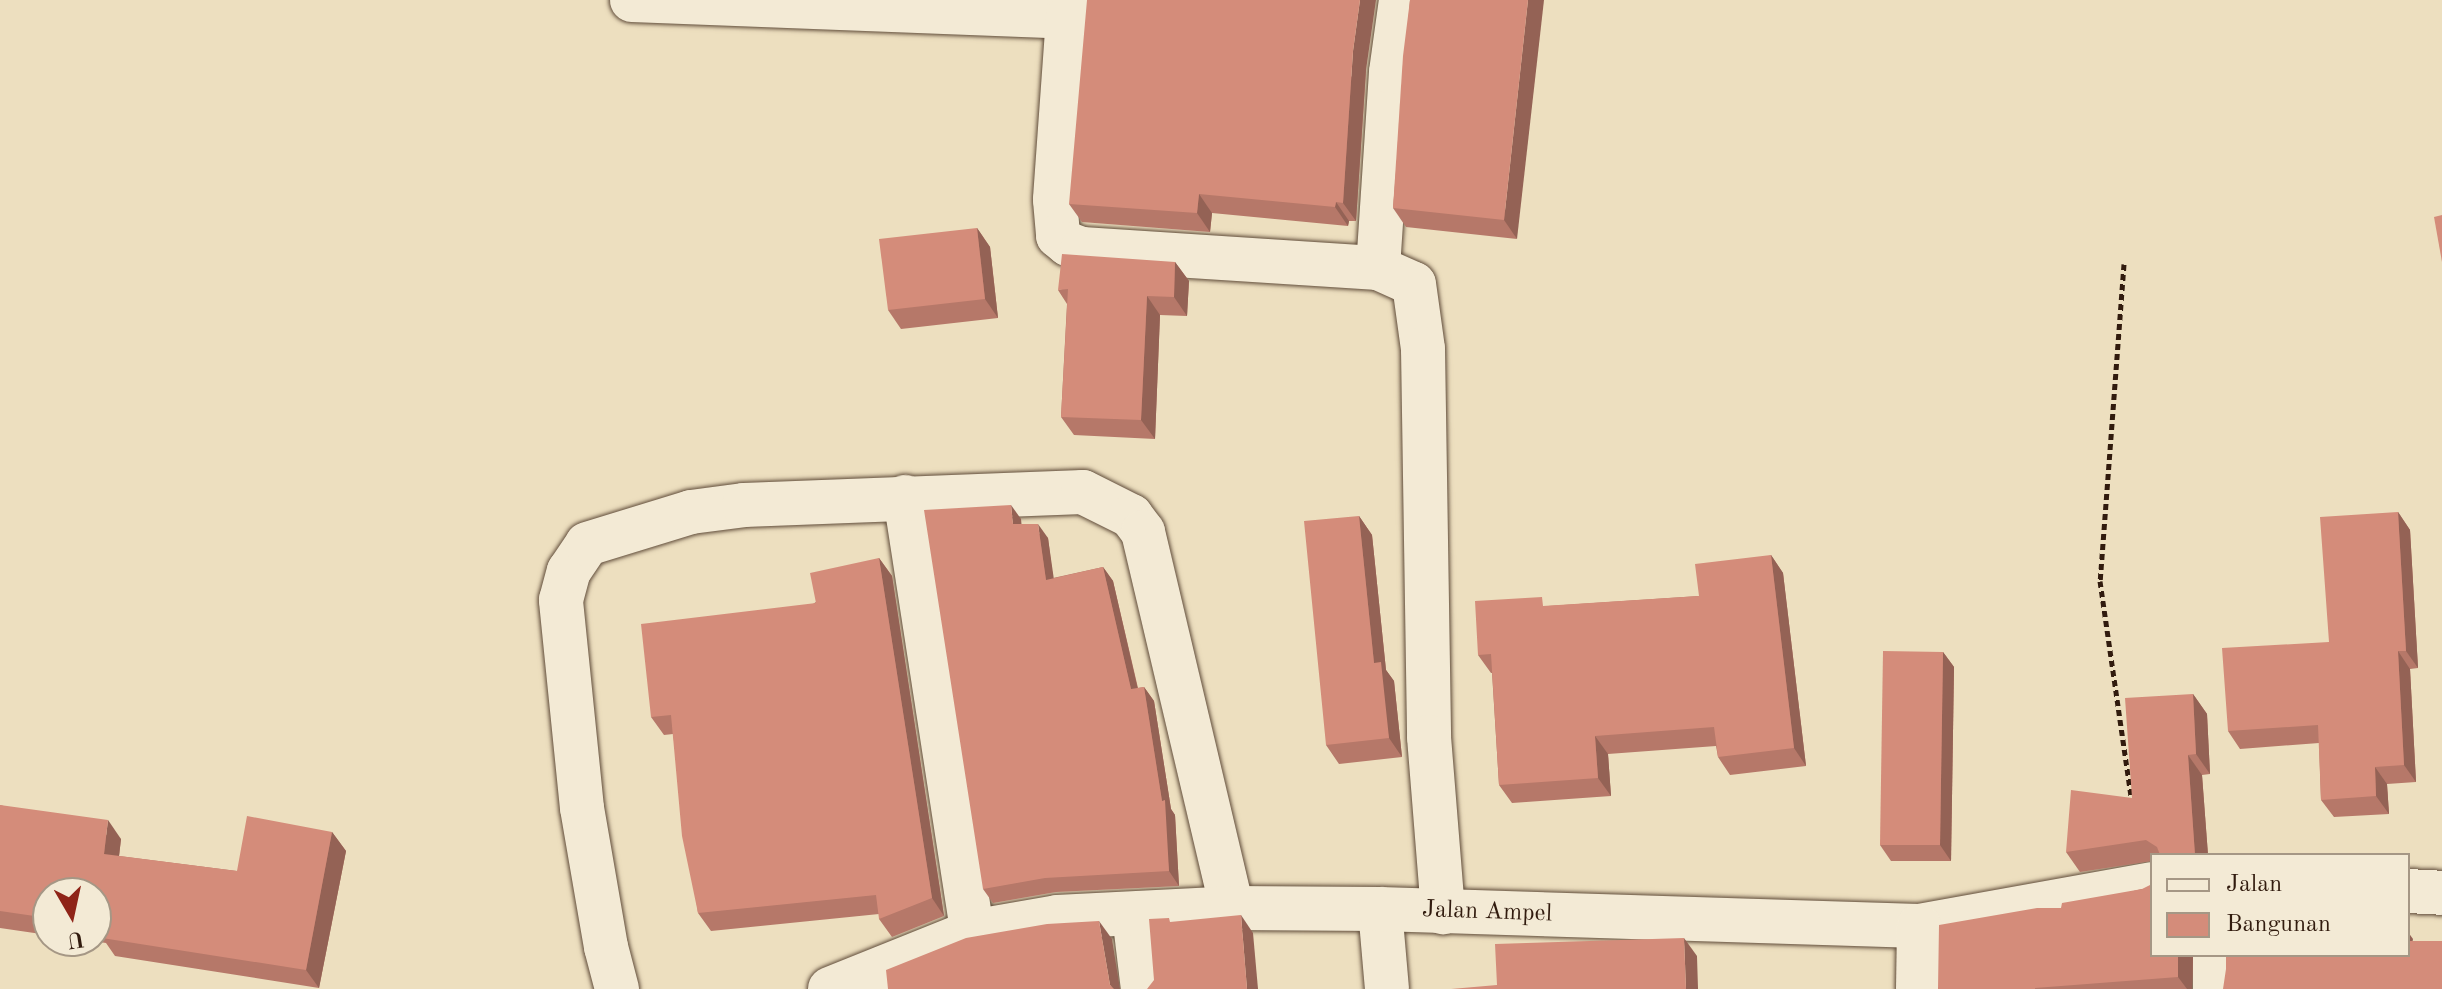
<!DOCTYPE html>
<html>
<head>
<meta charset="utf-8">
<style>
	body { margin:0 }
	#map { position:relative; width:2442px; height:989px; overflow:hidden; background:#eddfbf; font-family:"Old Standard TT",serif }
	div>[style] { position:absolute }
	.path>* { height:5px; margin-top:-2.5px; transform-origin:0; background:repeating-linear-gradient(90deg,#311b0e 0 6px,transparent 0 10px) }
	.roads { filter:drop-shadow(0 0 2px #604c3a) drop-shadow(0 0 2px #604c3a) }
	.minor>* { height:44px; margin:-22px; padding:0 22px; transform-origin:22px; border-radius:22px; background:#f3ead5 }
	.wall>* { inset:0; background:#b67869 }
	.shaded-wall>* { inset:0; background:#946255 }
	.building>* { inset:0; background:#d48c7a }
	span { translate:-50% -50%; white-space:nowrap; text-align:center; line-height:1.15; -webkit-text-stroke:6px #f3ead5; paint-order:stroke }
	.street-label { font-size:24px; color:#311b0e }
	.legend { position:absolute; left:2150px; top:853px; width:260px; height:104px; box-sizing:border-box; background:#f3ead5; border:2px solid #a59785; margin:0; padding:10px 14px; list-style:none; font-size:24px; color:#311b0e }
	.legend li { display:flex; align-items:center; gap:16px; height:40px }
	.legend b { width:40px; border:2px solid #a59785 }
	.north { position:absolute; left:32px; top:877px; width:80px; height:80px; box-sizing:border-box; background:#f3ead5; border:2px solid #a59785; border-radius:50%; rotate:171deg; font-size:22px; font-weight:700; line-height:32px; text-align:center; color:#311b0e }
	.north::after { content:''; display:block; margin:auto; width:28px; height:36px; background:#8f2418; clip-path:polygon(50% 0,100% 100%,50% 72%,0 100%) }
</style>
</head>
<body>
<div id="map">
	<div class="path">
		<i style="left:2124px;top:264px;width:318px;rotate:94.3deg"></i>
		<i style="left:2100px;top:581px;width:225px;rotate:81.8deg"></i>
	</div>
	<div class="roads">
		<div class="minor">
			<i style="left:632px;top:0;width:436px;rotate:2.2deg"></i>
			<i style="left:1068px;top:17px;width:17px;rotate:-83deg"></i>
			<i style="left:1068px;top:17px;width:183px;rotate:94.1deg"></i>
			<i style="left:1055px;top:200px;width:36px;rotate:85deg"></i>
			<i style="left:1058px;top:236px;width:13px;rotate:39deg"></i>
			<i style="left:1068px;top:244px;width:15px;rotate:20deg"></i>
			<i style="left:1082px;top:249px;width:297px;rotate:3.7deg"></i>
			<i style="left:1378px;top:268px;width:39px;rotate:24deg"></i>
			<i style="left:1414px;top:284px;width:66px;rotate:82.1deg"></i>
			<i style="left:1423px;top:349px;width:388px;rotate:89.1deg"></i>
			<i style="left:1429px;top:737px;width:176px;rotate:85.4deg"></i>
			<i style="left:1378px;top:268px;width:196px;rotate:-86.2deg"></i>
			<i style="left:1391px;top:72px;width:73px;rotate:-82.1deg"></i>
			<i style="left:905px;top:497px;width:440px;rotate:81.2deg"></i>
			<i style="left:2408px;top:891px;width:34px;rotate:3deg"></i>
			<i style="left:1380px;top:909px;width:80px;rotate:85deg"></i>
			<i style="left:1134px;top:915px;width:75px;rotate:83.1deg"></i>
			<i style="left:2215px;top:955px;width:34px;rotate:90deg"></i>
			<i style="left:617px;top:989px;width:43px;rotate:-104.7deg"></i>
			<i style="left:606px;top:947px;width:141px;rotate:-99.8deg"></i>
			<i style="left:582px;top:808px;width:209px;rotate:-95.8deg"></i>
			<i style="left:561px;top:600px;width:30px;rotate:-75deg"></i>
			<i style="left:569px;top:571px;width:32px;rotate:-56deg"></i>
			<i style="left:587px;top:544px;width:109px;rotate:-17.1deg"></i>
			<i style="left:691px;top:512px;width:53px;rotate:-7.5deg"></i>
			<i style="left:744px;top:505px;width:339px;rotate:-2.2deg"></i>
			<i style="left:1083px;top:492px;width:54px;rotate:26.6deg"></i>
			<i style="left:1131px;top:516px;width:20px;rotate:53deg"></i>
			<i style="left:1143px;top:532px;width:386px;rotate:76.7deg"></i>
			<i style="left:830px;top:989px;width:153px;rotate:-21.9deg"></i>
			<i style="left:972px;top:932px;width:86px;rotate:-10deg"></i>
			<i style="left:1057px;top:917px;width:175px;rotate:-2.9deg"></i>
			<i style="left:1232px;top:908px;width:148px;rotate:0.4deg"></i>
			<i style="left:1380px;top:909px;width:539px;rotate:1.81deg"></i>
			<i style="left:1919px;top:926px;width:237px;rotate:-10.2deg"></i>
			<i style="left:1918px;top:989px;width:63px;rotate:-89.1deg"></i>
		</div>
	</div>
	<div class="wall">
		<i style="clip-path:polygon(1410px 0,1517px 239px,1406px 227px,1393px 208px)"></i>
		<i style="clip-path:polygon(1366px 70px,1356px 221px,1349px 221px,1348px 226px,1212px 213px,1210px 232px,1082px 222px,1069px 204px)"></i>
		<i style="clip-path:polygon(977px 228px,990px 247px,998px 318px,901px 329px,888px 310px)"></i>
		<i style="clip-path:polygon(1175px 262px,1189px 281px,1187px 316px,1160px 315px,1155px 439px,1074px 435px,1061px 417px,1067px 304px,1058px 290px)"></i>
		<i style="clip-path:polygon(2398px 512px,2410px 530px,2418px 668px,2410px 669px,2416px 782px,2387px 784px,2389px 814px,2334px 817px,2321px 800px,2319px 743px,2240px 749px,2228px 731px,2329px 642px)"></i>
		<i style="clip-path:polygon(1359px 516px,1372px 535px,1386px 670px,1394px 681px,1402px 757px,1339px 764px,1326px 745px)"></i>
		<i style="clip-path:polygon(1021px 519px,1021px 524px,1048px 538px,1053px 578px,1103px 567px,1113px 581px,1138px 688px,1144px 687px,1154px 701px,1171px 809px,1175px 815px,1179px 886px,1056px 892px,993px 903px,983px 889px)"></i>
		<i style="clip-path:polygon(1771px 555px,1783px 573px,1806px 766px,1730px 775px,1718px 757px,1716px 746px,1608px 754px,1611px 796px,1512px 803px,1499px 785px,1492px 673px,1491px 673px,1478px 655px,1548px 606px,1699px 596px)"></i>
		<i style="clip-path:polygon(879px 558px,892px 576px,944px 916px,892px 937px,879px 919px,879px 914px,711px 931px,698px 913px,673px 734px,664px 735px,651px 717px)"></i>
		<i style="clip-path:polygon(1943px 652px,1954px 667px,1951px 861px,1891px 861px,1880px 845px)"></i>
		<i style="clip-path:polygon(2193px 694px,2207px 714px,2210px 774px,2202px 775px,2208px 855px,2152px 855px,2152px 861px,2080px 872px,2066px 852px,2132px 798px)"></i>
		<i style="clip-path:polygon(0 805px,121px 839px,119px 856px,237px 871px,332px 832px,346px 851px,319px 988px,115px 956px,106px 943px,93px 941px,96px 941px,96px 893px,48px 893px,48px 935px,0 928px)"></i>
		<i style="clip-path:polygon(2142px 889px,2152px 955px,2193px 955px,2192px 989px,1938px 989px,2061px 908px)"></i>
	</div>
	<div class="shaded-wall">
		<i style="clip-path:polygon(1360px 0,1376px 0,1366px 70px,1356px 221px,1343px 203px,1353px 51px)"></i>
		<i style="clip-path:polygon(1528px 0,1544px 0,1517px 239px,1504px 220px)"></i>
		<i style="clip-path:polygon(1199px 194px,1212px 213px,1210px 232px,1197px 213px)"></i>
		<i style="clip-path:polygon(1336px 202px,1349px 221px,1348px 226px,1335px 207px)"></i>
		<i style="clip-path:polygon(977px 228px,990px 247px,998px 318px,985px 299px)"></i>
		<i style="clip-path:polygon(1175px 262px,1189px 281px,1187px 316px,1174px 297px)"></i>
		<i style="clip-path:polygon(1147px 296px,1160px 315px,1155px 439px,1141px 420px)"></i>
		<i style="clip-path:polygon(1011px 505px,1021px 519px,1023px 539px,1013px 524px)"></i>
		<i style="clip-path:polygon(2398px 512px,2410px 530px,2418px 668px,2406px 651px)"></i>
		<i style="clip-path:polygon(1359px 516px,1372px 535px,1386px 670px,1394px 681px,1402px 757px,1389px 738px,1374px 663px)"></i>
		<i style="clip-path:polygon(1038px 524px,1048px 538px,1056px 594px,1046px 580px)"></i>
		<i style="clip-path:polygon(1771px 555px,1783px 573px,1806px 766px,1794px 748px)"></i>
		<i style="clip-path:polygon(879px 558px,892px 576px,944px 916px,932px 898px)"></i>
		<i style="clip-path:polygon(1103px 567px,1113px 581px,1141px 703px,1131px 689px)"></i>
		<i style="clip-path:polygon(2398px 651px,2410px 669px,2416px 782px,2404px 765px)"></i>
		<i style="clip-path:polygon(1943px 652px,1954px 667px,1951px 861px,1940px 845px)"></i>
		<i style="clip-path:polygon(1144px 687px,1154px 701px,1171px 809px,1175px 815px,1179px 886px,1169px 871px,1162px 801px)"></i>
		<i style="clip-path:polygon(2193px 694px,2207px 714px,2210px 774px,2196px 754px)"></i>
		<i style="clip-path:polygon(1595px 736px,1608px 754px,1611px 796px,1598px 778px)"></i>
		<i style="clip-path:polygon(2188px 755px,2202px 775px,2208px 855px,2195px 855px)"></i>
		<i style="clip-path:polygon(2375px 767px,2387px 784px,2389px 814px,2376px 796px)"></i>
		<i style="clip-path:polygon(108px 820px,121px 839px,117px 873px,104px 854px)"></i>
		<i style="clip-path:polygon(332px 832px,346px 851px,319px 988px,306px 970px)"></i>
		<i style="clip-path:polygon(1241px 915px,1253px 933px,1258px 989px,1247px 989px)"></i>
		<i style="clip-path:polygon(1099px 921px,1112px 939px,1120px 989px,1113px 989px,1110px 985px)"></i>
		<i style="clip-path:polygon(2408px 932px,2413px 939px,2409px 960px,2408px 955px)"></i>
		<i style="clip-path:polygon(1684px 938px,1697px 956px,1698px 989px,1686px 989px)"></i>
		<i style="clip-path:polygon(2178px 955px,2193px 955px,2192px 989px,2187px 989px,2178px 977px)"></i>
	</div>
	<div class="building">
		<i style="clip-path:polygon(1087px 0,1360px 0,1353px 51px,1343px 203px,1336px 202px,1335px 207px,1199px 194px,1197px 213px,1069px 204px)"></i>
		<i style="clip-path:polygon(1410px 0,1528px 0,1504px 220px,1393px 208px,1403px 56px)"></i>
		<i style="clip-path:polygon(2442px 215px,2442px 262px,2434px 217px)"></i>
		<i style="clip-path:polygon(977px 228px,985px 299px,888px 310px,879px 239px)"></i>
		<i style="clip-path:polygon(1062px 254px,1175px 262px,1174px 297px,1147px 296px,1141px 420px,1061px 417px,1068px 289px,1058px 290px)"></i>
		<i style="clip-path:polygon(1011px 505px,1013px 524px,1038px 524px,1046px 580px,1103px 567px,1131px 689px,1144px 687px,1162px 801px,1165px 800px,1169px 871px,1045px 878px,983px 889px,924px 510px)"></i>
		<i style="clip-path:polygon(2398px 512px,2406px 651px,2398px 651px,2404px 765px,2375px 767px,2376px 796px,2321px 800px,2318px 725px,2228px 731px,2222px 648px,2329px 642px,2320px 517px)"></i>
		<i style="clip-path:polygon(1359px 516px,1374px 663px,1381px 662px,1389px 738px,1326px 745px,1304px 521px)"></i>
		<i style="clip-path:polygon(1771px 555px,1794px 748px,1718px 757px,1714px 727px,1595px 736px,1598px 778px,1499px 785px,1491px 654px,1478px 655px,1475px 601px,1542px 597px,1543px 606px,1699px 596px,1695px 564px)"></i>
		<i style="clip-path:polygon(879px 558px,932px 898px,879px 919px,876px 895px,698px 913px,682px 836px,671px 715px,651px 717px,641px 624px,816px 603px,810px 573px)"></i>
		<i style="clip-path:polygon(1883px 651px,1943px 652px,1940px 845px,1880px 845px)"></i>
		<i style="clip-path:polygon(2193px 694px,2196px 754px,2188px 755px,2195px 855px,2160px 855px,2157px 847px,2146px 840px,2066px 852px,2071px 790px,2132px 798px,2125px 698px)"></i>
		<i style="clip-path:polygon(0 805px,108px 820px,104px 854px,237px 871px,247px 816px,332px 832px,306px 970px,102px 938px,103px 925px,96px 924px,96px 893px,48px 893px,48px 918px,0 911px)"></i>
		<i style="clip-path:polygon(2152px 884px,2152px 955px,2178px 955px,2178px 977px,2035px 988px,2035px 989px,1938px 989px,1939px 925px,2037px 908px,2061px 908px,2062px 903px,2142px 889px)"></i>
		<i style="clip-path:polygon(1241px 915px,1247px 989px,1147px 989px,1154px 980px,1149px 919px,1169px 918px,1170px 922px)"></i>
		<i style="clip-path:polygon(1099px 921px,1110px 985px,1114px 989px,888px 989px,886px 970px,966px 938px,1047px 924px)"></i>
		<i style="clip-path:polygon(1684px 938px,1686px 989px,1451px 989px,1497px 985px,1495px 944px)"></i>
		<i style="clip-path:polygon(2408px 941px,2442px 941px,2442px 989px,2223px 989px,2226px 969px,2226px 955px,2408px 955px)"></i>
	</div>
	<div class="street-label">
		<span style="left:1487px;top:913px;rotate:2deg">Jalan Ampel</span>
	</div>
	<ul class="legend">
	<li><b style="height:10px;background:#f3ead5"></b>Jalan</li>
	<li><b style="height:22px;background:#d48c7a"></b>Bangunan</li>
	</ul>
	<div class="north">U</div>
</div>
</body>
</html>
